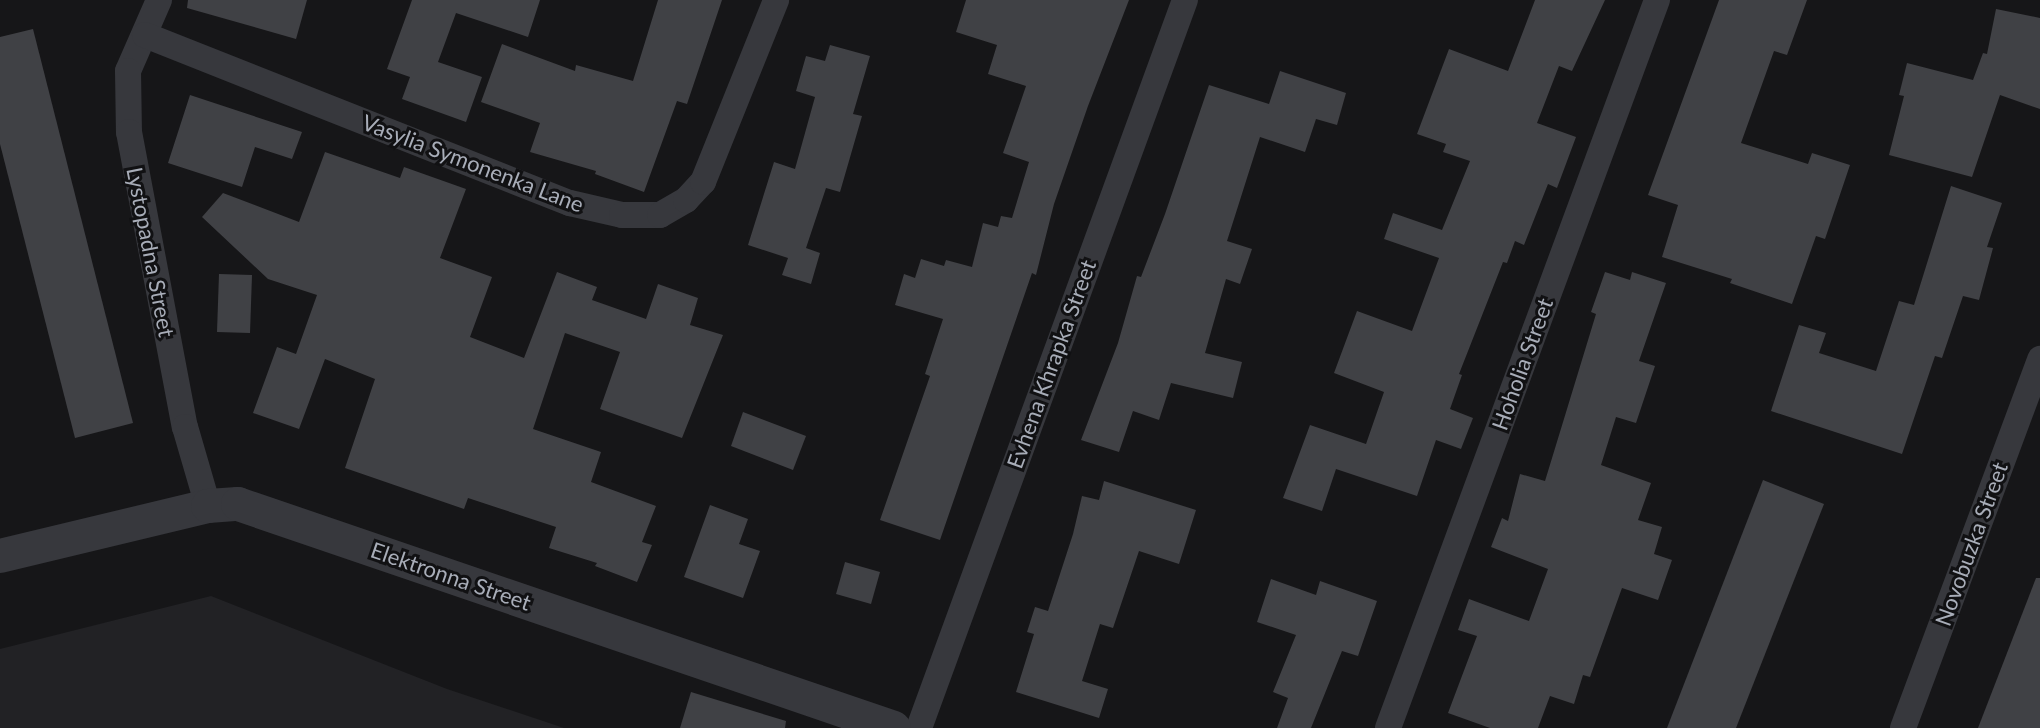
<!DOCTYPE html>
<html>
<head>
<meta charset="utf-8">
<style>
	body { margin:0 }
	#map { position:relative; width:2040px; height:728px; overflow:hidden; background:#161618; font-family:Lato,sans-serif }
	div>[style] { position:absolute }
	.built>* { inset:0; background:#222225 }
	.building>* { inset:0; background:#404145 }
	.minor>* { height:26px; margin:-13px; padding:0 13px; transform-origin:13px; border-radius:13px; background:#37383d }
	.tertiary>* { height:34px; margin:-17px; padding:0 17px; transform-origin:17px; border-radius:17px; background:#37383d }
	span { translate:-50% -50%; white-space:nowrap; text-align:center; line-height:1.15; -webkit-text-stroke:6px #111113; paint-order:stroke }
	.street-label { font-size:22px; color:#a8adb8 }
</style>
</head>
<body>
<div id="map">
	<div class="built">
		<i style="clip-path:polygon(211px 596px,447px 689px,564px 728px,0 728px,0 649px)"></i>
	</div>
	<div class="building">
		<i style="clip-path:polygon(188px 0,307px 0,296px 39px,187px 8px)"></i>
		<i style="clip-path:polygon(412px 0,540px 0,528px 37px,456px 13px,438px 62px,482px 77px,466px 122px,402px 99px,410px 77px,387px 69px)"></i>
		<i style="clip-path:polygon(658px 0,722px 0,687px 104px,677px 101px,644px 192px,595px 174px,596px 171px,530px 152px,540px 123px,481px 102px,502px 44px,575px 71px,576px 65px,633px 81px)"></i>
		<i style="clip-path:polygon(966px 0,1129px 0,1088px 106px,1054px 204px,1036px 275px,1032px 273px,940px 540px,880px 520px,930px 376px,925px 374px,943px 319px,895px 305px,904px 274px,915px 278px,921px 259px,944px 266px,946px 260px,972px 267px,983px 223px,998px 227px,1001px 216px,1012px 218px,1029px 162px,1003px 153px,1026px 86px,988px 74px,997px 45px,956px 32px)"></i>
		<i style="clip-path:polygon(1535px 0,1605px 0,1572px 71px,1559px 66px,1537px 123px,1576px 137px,1557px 188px,1548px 184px,1524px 245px,1515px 241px,1507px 263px,1503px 262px,1459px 374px,1462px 375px,1450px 409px,1473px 418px,1461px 449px,1436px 440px,1417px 496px,1336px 469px,1322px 511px,1283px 498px,1310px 425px,1366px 444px,1384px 392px,1334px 373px,1357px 311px,1412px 331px,1439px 258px,1384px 239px,1393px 213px,1442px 230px,1470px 161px,1443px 152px,1446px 144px,1417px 134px,1449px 49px,1508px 71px)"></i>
		<i style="clip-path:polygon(1719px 0,1807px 0,1787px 55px,1774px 51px,1741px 143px,1808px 164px,1812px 153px,1850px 165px,1825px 239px,1816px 236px,1792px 304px,1730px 283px,1732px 279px,1662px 257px,1678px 205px,1648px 195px)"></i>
		<i style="clip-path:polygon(1996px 9px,2040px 18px,2040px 109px,2000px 95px,1972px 177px,1889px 155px,1904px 96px,1899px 95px,1907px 63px,1973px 80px,1983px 53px,1987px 54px)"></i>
		<i style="clip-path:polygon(33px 29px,133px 423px,75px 438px,0 144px,0 37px)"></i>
		<i style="clip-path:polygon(830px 45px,870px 56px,853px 114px,862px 116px,840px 192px,826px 188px,806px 248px,820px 253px,811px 284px,782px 275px,788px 258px,748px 245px,774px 162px,795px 169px,815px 97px,796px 91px,806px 56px,825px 61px)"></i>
		<i style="clip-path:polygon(1280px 71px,1346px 93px,1337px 125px,1316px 119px,1305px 152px,1260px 137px,1227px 241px,1252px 249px,1240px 284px,1226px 279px,1205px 353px,1242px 362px,1233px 398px,1171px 383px,1159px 420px,1133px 411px,1119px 452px,1081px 440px,1118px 343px,1137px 276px,1141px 277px,1165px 214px,1209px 85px,1269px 104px)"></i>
		<i style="clip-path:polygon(190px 95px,302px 132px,292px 159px,255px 147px,242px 187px,168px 163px)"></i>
		<i style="clip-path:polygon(325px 152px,400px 178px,404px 167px,466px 189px,440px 258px,492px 277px,470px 337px,524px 358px,557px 272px,597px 287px,592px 300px,646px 319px,658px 284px,698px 298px,690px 325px,723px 335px,682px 438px,600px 409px,620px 352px,565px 333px,533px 429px,601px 452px,591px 482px,656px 506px,642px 542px,652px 545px,637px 582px,595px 566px,597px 563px,549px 548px,556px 527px,468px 498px,464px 509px,345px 468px,375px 379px,325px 359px,299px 429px,253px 413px,277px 347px,296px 354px,317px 295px,268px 279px,202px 217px,223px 193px,299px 222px)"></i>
		<i style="clip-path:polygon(1951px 186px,2002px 203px,1987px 247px,1993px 248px,1979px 300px,1963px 296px,1942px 358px,1935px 356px,1902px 454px,1771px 411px,1799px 325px,1826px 333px,1819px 353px,1876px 371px,1899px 301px,1914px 305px)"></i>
		<i style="clip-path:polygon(1605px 272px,1630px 280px,1632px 272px,1666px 283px,1639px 361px,1655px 366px,1636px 423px,1616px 417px,1601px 465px,1651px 483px,1638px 520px,1662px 527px,1654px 554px,1672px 560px,1658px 600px,1622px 588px,1590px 677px,1583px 675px,1574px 704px,1550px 696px,1538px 728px,1490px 728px,1448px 713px,1477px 636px,1458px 630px,1469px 599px,1529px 621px,1548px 569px,1491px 547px,1502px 518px,1508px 521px,1520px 474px,1545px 481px,1596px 314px,1591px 312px)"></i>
		<i style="clip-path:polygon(219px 274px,252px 275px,250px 333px,217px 332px)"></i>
		<i style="clip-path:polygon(743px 412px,806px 436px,793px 470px,731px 446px)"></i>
		<i style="clip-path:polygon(1763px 480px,1824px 504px,1736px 728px,1667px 728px)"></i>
		<i style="clip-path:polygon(1104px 481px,1196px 510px,1179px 564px,1139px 551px,1113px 628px,1100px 624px,1082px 681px,1108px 689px,1099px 718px,1016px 692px,1034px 634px,1027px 632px,1035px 607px,1048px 611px,1073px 534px,1082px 496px,1099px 500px)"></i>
		<i style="clip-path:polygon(710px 505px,748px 519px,739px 544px,760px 551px,743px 598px,684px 577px)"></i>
		<i style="clip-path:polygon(845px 562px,880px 572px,871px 604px,836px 594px)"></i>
		<i style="clip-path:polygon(2036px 578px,2040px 578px,2040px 728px,1978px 728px)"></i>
		<i style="clip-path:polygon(1271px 579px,1316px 595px,1320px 581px,1377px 601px,1358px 656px,1342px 651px,1311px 728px,1277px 728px,1288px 698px,1273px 692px,1296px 635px,1257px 622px)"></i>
		<i style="clip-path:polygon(691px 692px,786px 721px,785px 728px,680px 728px)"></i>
	</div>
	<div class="minor">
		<i style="left:159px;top:0;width:77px;rotate:113.6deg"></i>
		<i style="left:128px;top:71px;width:61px;rotate:89.1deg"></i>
		<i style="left:129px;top:132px;width:300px;rotate:79.3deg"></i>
		<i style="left:185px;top:427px;width:82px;rotate:73.8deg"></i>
		<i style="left:145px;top:35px;width:457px;rotate:21.6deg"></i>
		<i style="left:570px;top:203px;width:53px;rotate:13deg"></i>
		<i style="left:622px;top:215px;width:38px"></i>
		<i style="left:660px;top:215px;width:30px;rotate:-30deg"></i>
		<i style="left:686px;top:200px;width:25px;rotate:-47deg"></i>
		<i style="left:703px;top:182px;width:196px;rotate:-68.1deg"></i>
		<i style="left:919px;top:728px;width:775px;rotate:-69.93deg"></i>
		<i style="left:1388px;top:728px;width:776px;rotate:-69.72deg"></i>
		<i style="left:1903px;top:728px;width:394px;rotate:-69.6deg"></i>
	</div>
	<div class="tertiary">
		<i style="left:0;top:556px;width:214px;rotate:-13.5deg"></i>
		<i style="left:208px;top:506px;width:30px;rotate:-4deg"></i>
		<i style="left:238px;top:504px;width:693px;rotate:18.85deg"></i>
	</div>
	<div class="street-label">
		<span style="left:473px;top:163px;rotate:21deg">Vasylia Symonenka Lane</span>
		<span style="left:151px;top:252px;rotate:79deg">Lystopadna Street</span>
		<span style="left:1051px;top:364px;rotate:-70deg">Evhena Khrapka Street</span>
		<span style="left:1522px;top:364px;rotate:-70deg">Hoholia Street</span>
		<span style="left:1971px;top:544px;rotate:-70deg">Novobuzka Street</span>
		<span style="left:451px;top:576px;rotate:19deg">Elektronna Street</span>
	</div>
</div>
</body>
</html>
